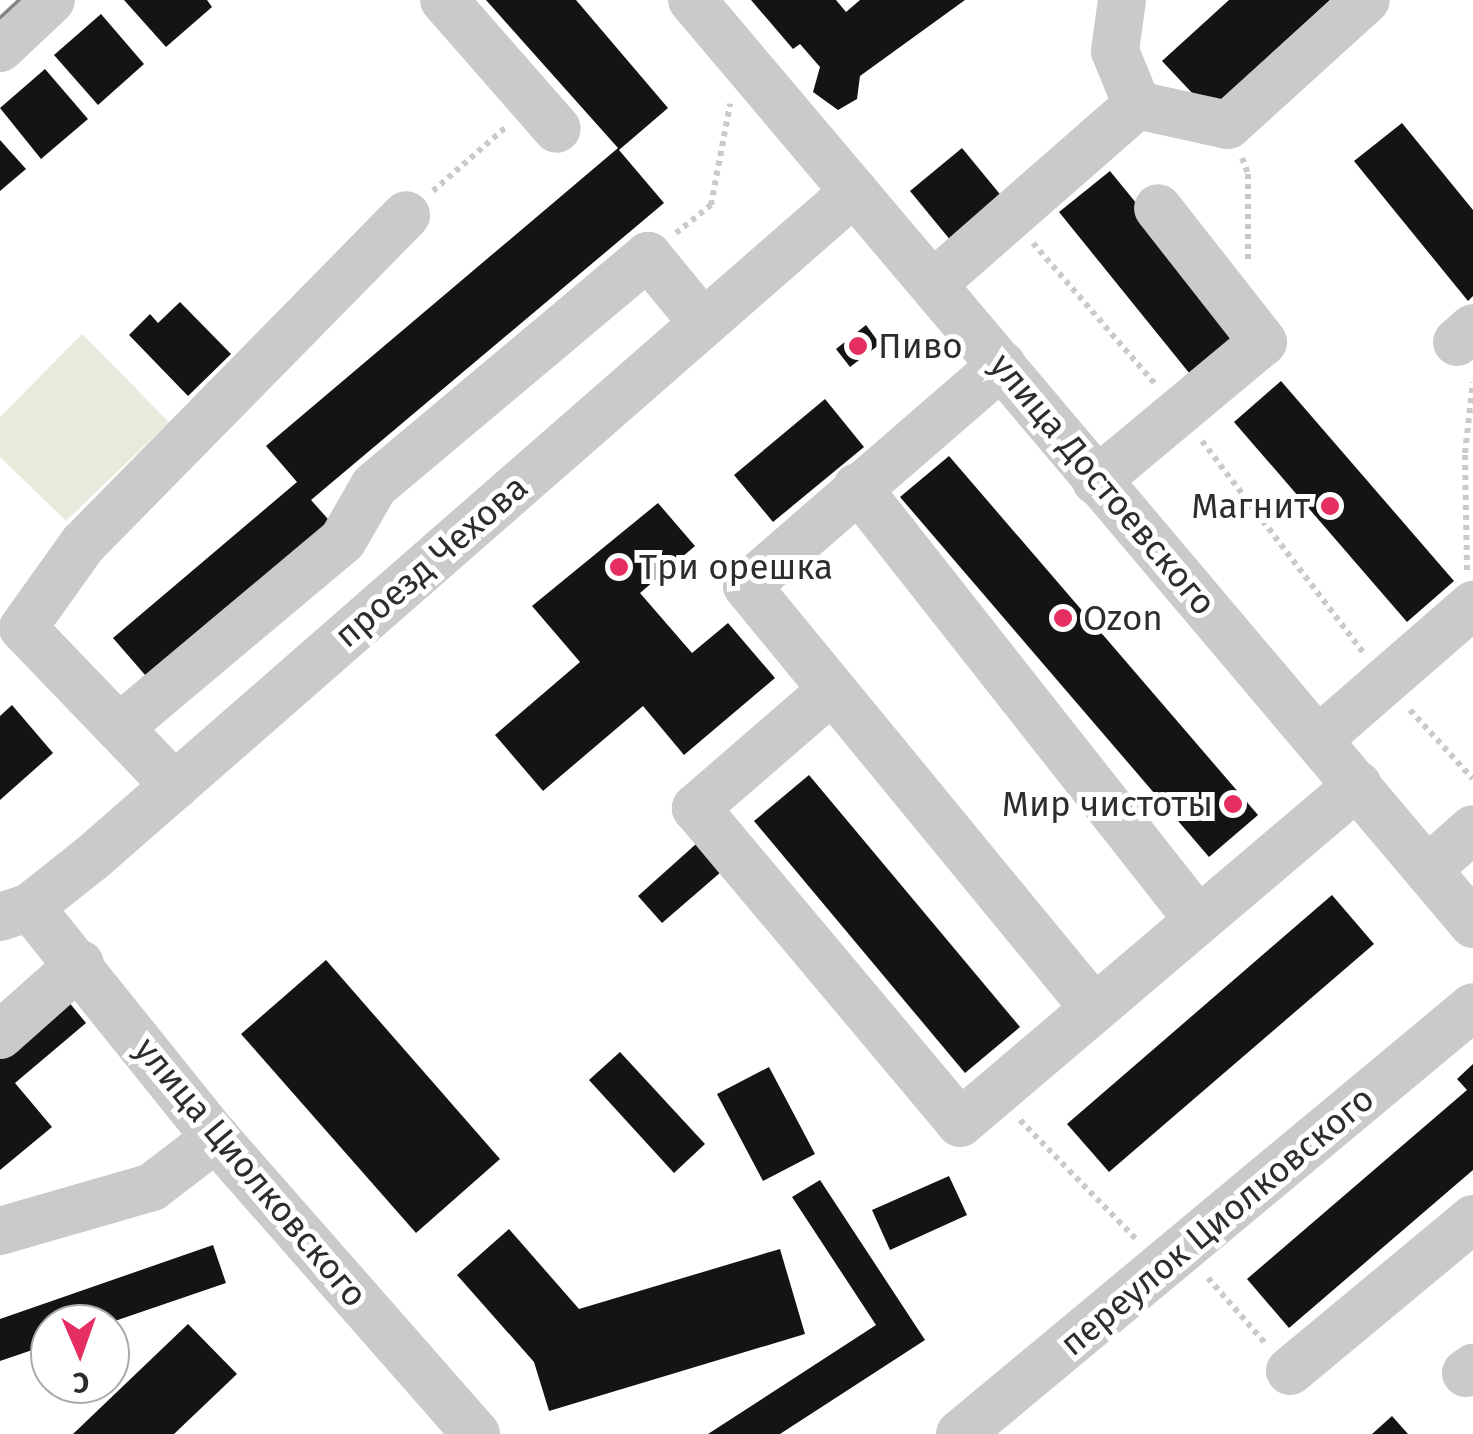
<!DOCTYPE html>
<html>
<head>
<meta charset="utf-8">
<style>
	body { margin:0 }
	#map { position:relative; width:1473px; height:1434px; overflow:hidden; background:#fff; font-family:"Fira Sans",sans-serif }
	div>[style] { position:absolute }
	.green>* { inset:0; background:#e7ebdb }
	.building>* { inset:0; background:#141414 }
	.path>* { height:6px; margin-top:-3px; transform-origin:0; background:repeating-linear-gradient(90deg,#cacaca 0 5px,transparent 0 10px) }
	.minor>* { height:48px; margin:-24px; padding:0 24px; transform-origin:24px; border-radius:24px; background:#cacaca }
	.tram>* { height:2.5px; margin:-1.25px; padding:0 1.25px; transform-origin:1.25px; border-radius:1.25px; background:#828282 }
	.dots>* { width:28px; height:28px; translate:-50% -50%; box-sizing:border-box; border:5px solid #fff; border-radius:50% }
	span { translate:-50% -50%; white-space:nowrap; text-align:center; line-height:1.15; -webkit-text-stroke:10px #fff; paint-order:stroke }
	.poi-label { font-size:35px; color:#2d2d2d }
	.left { translate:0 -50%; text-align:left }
	.right { translate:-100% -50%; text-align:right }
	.street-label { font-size:35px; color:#2d2d2d }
	.north { position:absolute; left:30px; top:1304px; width:100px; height:100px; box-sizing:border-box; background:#fff; border:2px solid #ababab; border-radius:50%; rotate:178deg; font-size:28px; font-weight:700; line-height:40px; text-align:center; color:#2d2d2d }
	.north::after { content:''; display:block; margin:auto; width:35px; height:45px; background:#e52e61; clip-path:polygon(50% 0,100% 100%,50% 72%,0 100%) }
</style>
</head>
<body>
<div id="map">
	<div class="green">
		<i style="clip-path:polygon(82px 334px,169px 422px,66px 521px,0 457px,0 417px)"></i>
	</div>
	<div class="building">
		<i style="clip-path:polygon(124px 0,207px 0,212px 7px,166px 47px)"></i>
		<i style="clip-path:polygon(486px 0,576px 0,668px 108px,619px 150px,664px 203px,311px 500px,336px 528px,152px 683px,113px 638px,297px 482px,266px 446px,618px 148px)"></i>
		<i style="clip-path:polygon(751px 0,836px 0,846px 12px,860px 0,965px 0,860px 76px,857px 99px,838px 110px,813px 92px,820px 67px,800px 44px,793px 49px)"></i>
		<i style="clip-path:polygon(1229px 0,1330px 0,1209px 111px,1162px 61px)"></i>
		<i style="clip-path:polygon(101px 14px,144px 64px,98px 105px,54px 55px)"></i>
		<i style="clip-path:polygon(45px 69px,88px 119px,41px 159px,0 108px)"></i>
		<i style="clip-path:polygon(1402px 123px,1473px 210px,1473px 296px,1468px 301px,1354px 161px)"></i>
		<i style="clip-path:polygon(0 140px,26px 169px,0 191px)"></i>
		<i style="clip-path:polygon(962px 148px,1008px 204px,956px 247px,910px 191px)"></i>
		<i style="clip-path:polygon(1110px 171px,1242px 333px,1190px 374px,1059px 212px)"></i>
		<i style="clip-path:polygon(180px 302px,231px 354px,188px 396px,129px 335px,150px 314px,158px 323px)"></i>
		<i style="clip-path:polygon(866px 325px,880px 344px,850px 367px,836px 349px)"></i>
		<i style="clip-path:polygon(1281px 381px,1454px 581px,1407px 622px,1234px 422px)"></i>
		<i style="clip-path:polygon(825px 399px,864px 447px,773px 522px,734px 475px)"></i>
		<i style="clip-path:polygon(949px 456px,1258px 815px,1209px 857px,900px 497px)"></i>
		<i style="clip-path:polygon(658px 503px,695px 546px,640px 593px,692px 653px,728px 623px,775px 678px,684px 755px,643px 706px,543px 791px,495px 735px,580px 662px,532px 606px)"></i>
		<i style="clip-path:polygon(12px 705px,53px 753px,0 800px,0 716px)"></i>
		<i style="clip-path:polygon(809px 775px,1020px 1027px,965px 1073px,754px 821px)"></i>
		<i style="clip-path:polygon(696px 844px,721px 872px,662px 923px,638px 896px)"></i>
		<i style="clip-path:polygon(1332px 895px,1374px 944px,1109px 1172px,1067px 1124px)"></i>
		<i style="clip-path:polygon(326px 960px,500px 1159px,416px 1233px,241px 1034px)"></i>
		<i style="clip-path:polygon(63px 995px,86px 1023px,15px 1083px,52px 1127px,0 1170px,0 1047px)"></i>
		<i style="clip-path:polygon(620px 1052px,705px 1144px,674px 1173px,589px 1080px)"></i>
		<i style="clip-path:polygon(1473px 1064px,1473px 1170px,1289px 1328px,1247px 1279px,1467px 1090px,1457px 1079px)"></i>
		<i style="clip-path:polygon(769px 1067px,815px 1154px,763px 1181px,717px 1094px)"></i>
		<i style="clip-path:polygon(949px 1176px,967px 1215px,890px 1250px,872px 1210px)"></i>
		<i style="clip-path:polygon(820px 1180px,925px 1340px,780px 1434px,708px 1434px,876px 1325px,792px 1197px)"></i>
		<i style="clip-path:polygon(509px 1229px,579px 1309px,780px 1249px,805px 1334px,549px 1411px,534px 1362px,457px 1275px)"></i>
		<i style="clip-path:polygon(213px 1245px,226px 1283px,106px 1324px,50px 1324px,50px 1344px,0 1361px,0 1319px)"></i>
		<i style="clip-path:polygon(188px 1324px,237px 1374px,174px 1434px,73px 1434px)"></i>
		<i style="clip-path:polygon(1392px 1416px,1408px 1434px,1372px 1434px)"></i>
	</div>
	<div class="path">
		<i style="left:1242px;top:158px;width:17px;rotate:69deg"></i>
		<i style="left:1248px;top:174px;width:86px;rotate:90deg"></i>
		<i style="left:433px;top:191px;width:97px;rotate:-41.2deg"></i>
		<i style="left:676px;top:233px;width:45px;rotate:-38.7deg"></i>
		<i style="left:711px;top:205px;width:103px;rotate:-79.3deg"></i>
		<i style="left:1033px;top:243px;width:188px;rotate:49.1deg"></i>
		<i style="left:1202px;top:441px;width:268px;rotate:52.7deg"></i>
		<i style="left:1467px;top:570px;width:117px;rotate:-91deg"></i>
		<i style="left:1465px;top:453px;width:71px;rotate:-83.6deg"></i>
		<i style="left:1410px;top:710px;width:93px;rotate:47.6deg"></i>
		<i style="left:1020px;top:1120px;width:168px;rotate:45.7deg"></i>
		<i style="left:1208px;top:1278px;width:88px;rotate:48.7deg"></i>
	</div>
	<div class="minor">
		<i style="left:444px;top:0;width:171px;rotate:48.8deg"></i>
		<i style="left:692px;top:0;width:1210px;rotate:49.79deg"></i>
		<i style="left:0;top:48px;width:70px;rotate:-43.3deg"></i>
		<i style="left:1137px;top:105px;width:93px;rotate:12.4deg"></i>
		<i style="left:1228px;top:125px;width:186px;rotate:-42.2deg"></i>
		<i style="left:934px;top:283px;width:270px;rotate:-41.2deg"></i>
		<i style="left:1137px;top:105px;width:58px;rotate:-112.2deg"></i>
		<i style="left:1115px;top:51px;width:51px;rotate:-82.2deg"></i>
		<i style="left:1457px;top:342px;width:21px;rotate:-41deg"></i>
		<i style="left:1002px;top:365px;width:337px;rotate:139.1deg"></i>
		<i style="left:747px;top:586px;width:545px;rotate:50.58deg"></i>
		<i style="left:1096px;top:481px;width:217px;rotate:-39.8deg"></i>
		<i style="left:1263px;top:342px;width:170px;rotate:-128.1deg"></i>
		<i style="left:857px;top:487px;width:548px;rotate:51.75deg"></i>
		<i style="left:831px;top:691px;width:179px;rotate:139.1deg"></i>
		<i style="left:696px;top:808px;width:411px;rotate:50deg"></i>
		<i style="left:960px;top:1123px;width:522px;rotate:-40.34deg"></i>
		<i style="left:119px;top:728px;width:292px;rotate:-40deg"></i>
		<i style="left:343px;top:540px;width:62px;rotate:-60.1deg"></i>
		<i style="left:374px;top:486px;width:358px;rotate:-40deg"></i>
		<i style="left:648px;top:256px;width:87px;rotate:50.6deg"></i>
		<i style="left:1320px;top:738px;width:203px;rotate:-41deg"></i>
		<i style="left:175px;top:786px;width:219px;rotate:-133.9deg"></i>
		<i style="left:23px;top:628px;width:103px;rotate:-54.5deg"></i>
		<i style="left:83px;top:544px;width:461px;rotate:-45.5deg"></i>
		<i style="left:1428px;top:869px;width:60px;rotate:-41.6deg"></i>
		<i style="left:30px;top:907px;width:297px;rotate:51.2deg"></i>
		<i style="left:216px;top:1138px;width:394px;rotate:48.7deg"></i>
		<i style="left:0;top:917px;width:32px;rotate:-18deg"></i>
		<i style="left:30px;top:907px;width:80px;rotate:-38.4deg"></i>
		<i style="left:93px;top:857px;width:1011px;rotate:-41.15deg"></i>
		<i style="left:0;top:1035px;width:107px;rotate:-41.6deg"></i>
		<i style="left:0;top:1231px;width:158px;rotate:-16.1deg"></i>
		<i style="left:152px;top:1187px;width:81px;rotate:-37.4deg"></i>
		<i style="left:1290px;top:1371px;width:238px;rotate:-39.7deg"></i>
		<i style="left:1466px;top:1373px;width:9px;rotate:-36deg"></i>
		<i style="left:960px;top:1434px;width:667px;rotate:-39.77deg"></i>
	</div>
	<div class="tram">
		<i style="left:0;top:17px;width:25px;rotate:-43deg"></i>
	</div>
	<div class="dots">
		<i style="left:858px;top:346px;background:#e52e61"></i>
		<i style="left:1330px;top:506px;background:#e52e61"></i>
		<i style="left:619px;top:567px;background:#e52e61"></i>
		<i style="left:1063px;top:618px;background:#e52e61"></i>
		<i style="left:1233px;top:804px;background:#e52e61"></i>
	</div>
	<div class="poi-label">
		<span class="left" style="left:878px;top:346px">Пиво</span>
		<span class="right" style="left:1310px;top:506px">Магнит</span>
		<span class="left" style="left:639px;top:567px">Три орешка</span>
		<span class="left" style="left:1083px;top:618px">Ozon</span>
		<span class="right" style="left:1213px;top:804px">Мир чистоты</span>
	</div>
	<div class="street-label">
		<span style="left:1103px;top:484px;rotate:50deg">улица Достоевского</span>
		<span style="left:431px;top:561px;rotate:-41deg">проезд Чехова</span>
		<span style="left:251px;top:1172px;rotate:50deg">улица Циолковского</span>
		<span style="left:1217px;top:1221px;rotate:-40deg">переулок Циолковского</span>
	</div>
	<div class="north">С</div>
</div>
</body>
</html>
